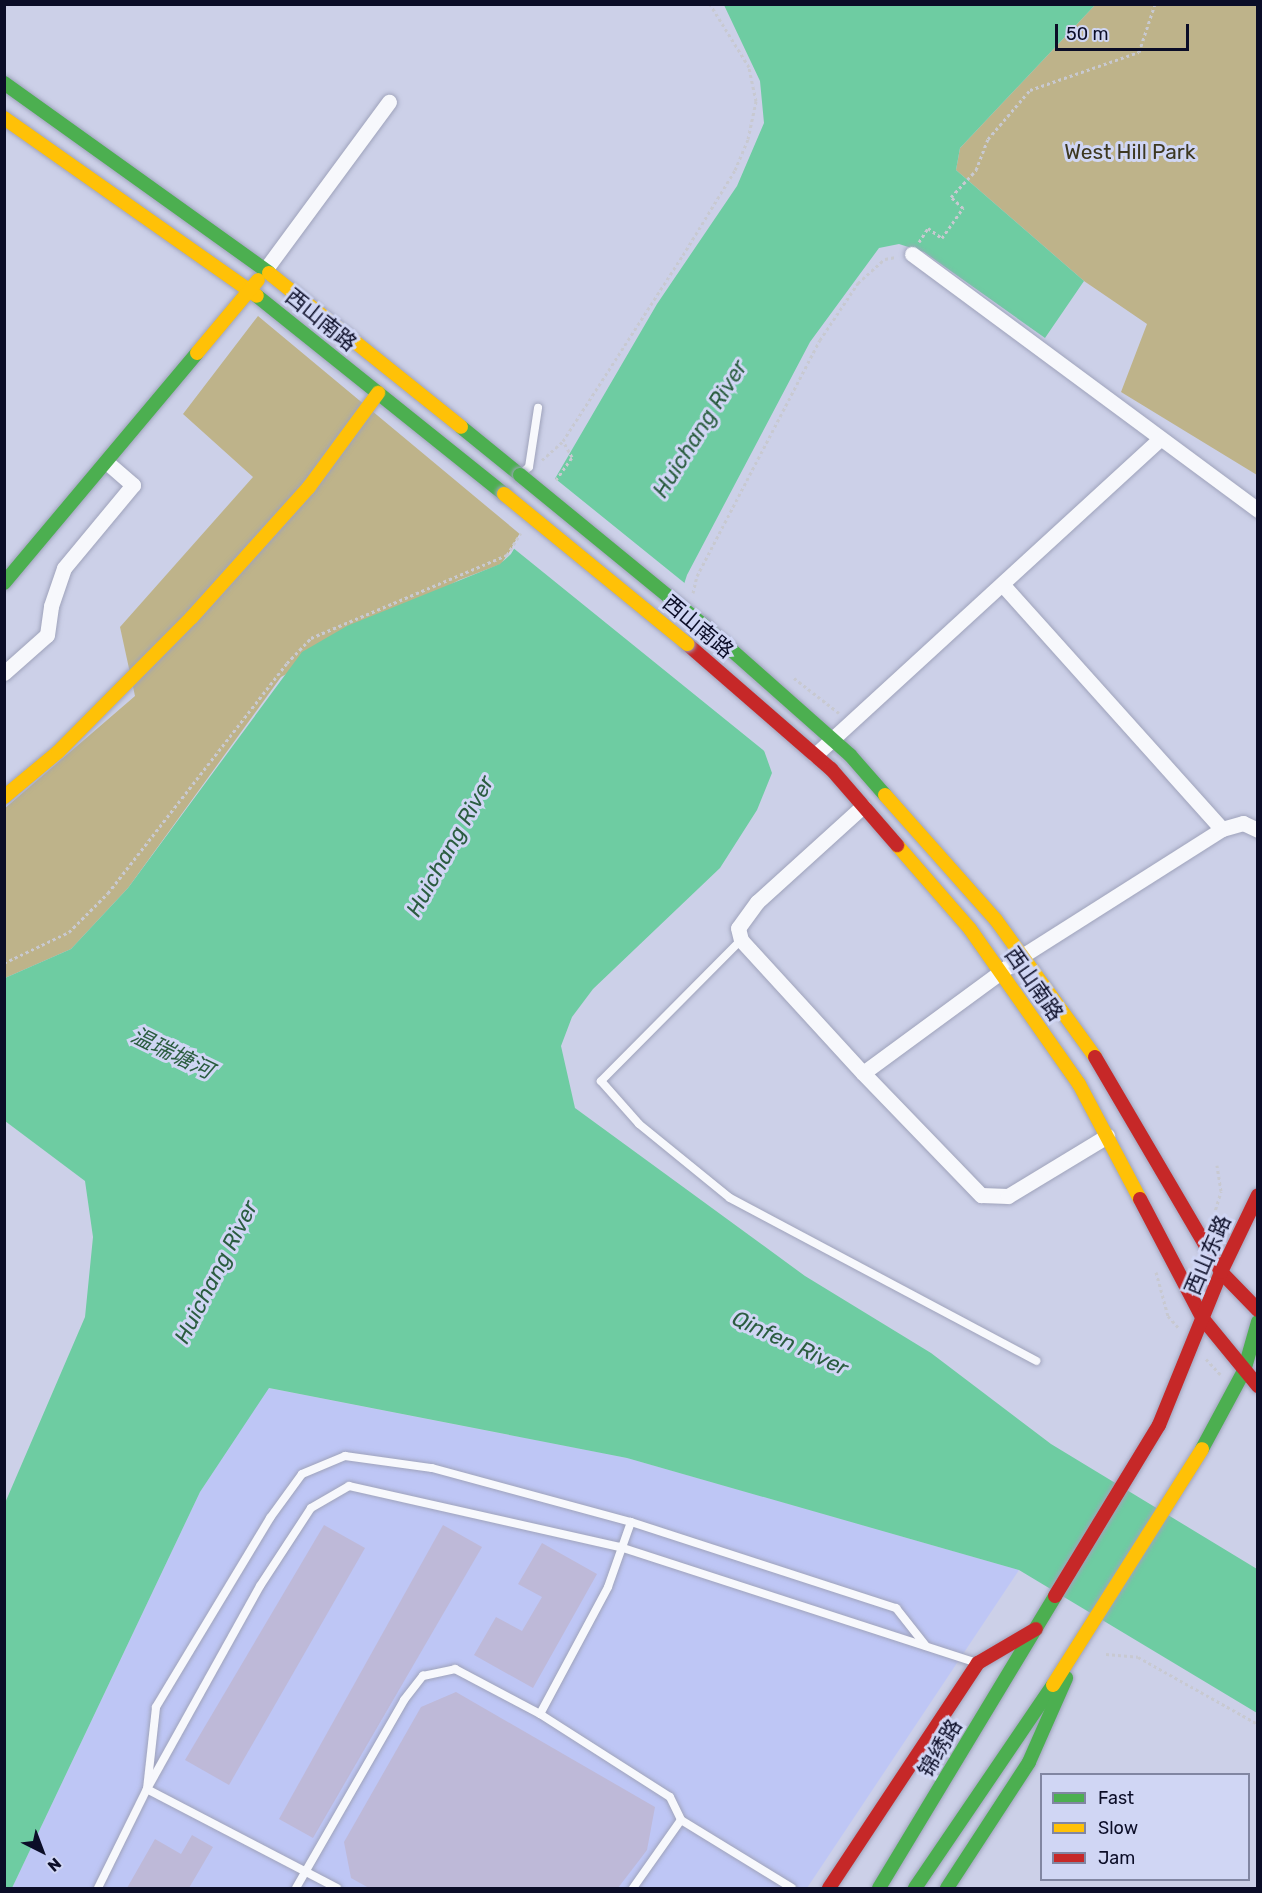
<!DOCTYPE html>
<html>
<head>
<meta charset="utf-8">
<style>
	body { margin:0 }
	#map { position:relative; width:1262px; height:1893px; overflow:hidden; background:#ccd0e8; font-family:Rubik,"Noto Sans SC",sans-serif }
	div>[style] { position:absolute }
	.built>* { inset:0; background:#bec6f5 }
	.green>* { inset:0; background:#beb38a }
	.water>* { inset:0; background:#6ecca2 }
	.pier>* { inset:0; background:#ccd0e8 }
	.building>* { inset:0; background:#beb9d8 }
	.path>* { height:3px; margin-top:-1.5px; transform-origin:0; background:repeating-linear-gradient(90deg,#c8c9d1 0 3px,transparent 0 6px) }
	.roads { filter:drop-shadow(0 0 2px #9fa3bb) drop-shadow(0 0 2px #9fa3bb) }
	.lane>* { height:8px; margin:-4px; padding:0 4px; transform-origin:4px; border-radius:4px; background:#f7f8fc }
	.street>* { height:15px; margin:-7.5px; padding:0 7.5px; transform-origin:7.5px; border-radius:7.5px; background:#f7f8fc }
	.fast>* { height:14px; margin:-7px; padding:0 7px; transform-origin:7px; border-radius:7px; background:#4caf50 }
	.slow>* { height:14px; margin:-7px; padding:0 7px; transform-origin:7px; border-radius:7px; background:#ffc107 }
	.jam>* { height:14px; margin:-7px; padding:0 7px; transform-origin:7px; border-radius:7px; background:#c62828 }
	.bridges { filter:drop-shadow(0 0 2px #9fa3bb) drop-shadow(0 0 2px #9fa3bb) }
	.fast-bridge>* { height:14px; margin:-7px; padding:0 7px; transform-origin:7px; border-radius:7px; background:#4caf50 }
	.slow-bridge>* { height:14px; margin:-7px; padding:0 7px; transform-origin:7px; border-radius:7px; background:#ffc107 }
	span { translate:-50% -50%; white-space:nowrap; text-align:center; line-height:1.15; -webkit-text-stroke:6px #d0d6f4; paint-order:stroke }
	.park-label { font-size:21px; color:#3d3821 }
	.street-label { font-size:21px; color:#0b0d27 }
	.water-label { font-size:22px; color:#2b5d40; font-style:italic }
	.frame { position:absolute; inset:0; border:6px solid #0b0d27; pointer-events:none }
	.legend { position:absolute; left:1040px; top:1773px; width:210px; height:108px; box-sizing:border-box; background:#d0d6f4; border:2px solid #8186a2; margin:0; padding:8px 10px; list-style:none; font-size:18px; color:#0b0d27 }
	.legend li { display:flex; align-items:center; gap:12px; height:30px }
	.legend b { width:30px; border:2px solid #8186a2 }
	.north { position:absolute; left:12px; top:1821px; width:60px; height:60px; -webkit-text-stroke:4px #d0d6f4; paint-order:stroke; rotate:138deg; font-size:16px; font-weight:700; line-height:24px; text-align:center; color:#0b0d27 }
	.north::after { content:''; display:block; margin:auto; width:21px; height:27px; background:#0b0d27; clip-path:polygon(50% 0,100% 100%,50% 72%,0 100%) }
	.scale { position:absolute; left:1055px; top:24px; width:134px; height:27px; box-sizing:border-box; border:3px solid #0b0d27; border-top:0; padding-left:8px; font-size:18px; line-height:21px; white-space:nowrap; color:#0b0d27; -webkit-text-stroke:4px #d0d6f4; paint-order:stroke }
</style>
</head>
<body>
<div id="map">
	<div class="built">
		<i style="clip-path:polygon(268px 1388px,627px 1458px,1019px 1570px,807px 1888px,12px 1888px,200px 1492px)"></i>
	</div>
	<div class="green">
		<i style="clip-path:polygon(1095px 5px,1257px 5px,1257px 475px,1121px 392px,1147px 324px,1084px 281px,956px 170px,960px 148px)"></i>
		<i style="clip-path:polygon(258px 316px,521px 535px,501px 564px,459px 580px,281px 677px,128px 888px,71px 949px,5px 978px,4px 809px,135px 696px,120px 627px,253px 477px,183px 414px)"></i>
	</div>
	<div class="water">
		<i style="clip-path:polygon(724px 5px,1095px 5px,960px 148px,956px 170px,1084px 281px,1045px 338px,924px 252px,899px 244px,879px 248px,810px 342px,687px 575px,674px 615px,675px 644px,692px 680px,761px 742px,772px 773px,757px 810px,720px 868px,593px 989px,572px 1017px,561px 1046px,575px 1108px,805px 1276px,931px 1353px,1051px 1444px,1257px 1569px,1257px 1713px,1019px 1570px,627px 1458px,269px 1388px,200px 1492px,12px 1888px,5px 1888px,5px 1503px,85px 1317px,93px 1237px,85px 1181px,5px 1121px,5px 978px,71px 949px,128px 888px,302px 652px,347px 626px,500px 564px,511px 554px,657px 304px,737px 186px,764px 123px,760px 81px)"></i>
	</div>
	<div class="pier">
		<i style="clip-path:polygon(552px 476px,687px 585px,677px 616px,678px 644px,695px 678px,729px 704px,763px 740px,768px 754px,512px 547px)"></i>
	</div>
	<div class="building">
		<i style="clip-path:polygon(324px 1525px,365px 1548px,229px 1785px,185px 1760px)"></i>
		<i style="clip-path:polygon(443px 1525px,482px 1547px,313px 1838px,279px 1819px)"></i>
		<i style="clip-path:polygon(542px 1543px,597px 1574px,533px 1688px,474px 1655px,496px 1617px,522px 1631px,542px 1597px,518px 1584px)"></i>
		<i style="clip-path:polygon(456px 1692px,655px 1807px,647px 1850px,618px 1888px,369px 1888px,351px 1878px,344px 1842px,421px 1707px)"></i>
		<i style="clip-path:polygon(192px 1835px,213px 1847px,189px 1888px,127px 1888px,155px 1839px,181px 1854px)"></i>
	</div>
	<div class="path">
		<i style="left:919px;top:242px;width:17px;rotate:-57deg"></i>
		<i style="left:928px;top:228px;width:17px;rotate:36deg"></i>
		<i style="left:942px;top:238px;width:37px;rotate:-55deg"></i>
		<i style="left:963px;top:208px;width:16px;rotate:-137deg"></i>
		<i style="left:951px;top:197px;width:37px;rotate:-47deg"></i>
		<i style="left:976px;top:170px;width:33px;rotate:-69deg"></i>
		<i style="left:988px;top:139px;width:65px;rotate:-49.4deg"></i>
		<i style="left:1030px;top:90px;width:115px;rotate:-19.2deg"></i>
		<i style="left:1139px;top:52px;width:51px;rotate:-71.6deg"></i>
		<i style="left:542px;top:460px;width:28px;rotate:-42deg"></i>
		<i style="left:563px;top:441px;width:221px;rotate:-57.2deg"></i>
		<i style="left:683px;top:255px;width:100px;rotate:-58.5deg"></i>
		<i style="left:735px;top:170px;width:34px;rotate:-67deg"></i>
		<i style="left:748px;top:139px;width:39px;rotate:-78deg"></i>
		<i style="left:756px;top:101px;width:35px;rotate:-102deg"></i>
		<i style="left:749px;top:67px;width:74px;rotate:-121.8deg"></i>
		<i style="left:556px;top:480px;width:28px;rotate:-55deg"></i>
		<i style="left:572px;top:457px;width:18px;rotate:-119deg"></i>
		<i style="left:693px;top:593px;width:17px;rotate:-77deg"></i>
		<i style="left:697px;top:576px;width:266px;rotate:-62.5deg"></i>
		<i style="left:820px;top:340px;width:69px;rotate:-56.3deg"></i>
		<i style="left:858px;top:283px;width:36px;rotate:-42deg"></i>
		<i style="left:885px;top:259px;width:11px;rotate:-10deg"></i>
		<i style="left:794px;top:678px;width:57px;rotate:37.9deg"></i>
		<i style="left:4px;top:963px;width:72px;rotate:-25.5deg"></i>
		<i style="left:69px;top:932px;width:55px;rotate:-45deg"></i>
		<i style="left:108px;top:893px;width:291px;rotate:-52.1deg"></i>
		<i style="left:287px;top:663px;width:35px;rotate:-46deg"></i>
		<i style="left:311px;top:638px;width:213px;rotate:-23deg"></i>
		<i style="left:507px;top:555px;width:26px;rotate:-58deg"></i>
		<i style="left:1212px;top:1221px;width:31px;rotate:-73deg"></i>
		<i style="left:1221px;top:1191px;width:26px;rotate:-99deg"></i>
		<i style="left:1156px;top:1272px;width:46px;rotate:74.7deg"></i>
		<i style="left:1168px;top:1316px;width:15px;rotate:48deg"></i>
		<i style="left:1206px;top:1359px;width:21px;rotate:47deg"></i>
		<i style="left:1106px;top:1654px;width:32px;rotate:5deg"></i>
		<i style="left:1138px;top:1657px;width:137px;rotate:29.2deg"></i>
	</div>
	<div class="roads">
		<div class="lane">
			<i style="left:520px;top:475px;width:12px;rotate:-42deg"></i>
			<i style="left:529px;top:467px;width:60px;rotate:-81.3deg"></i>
			<i style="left:741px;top:940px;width:199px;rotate:134.8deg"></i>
			<i style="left:601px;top:1081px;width:57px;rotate:48.5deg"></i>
			<i style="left:639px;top:1124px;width:117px;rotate:39.1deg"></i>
			<i style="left:730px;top:1198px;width:347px;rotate:28deg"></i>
			<i style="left:540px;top:1714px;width:144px;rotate:-61.8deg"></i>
			<i style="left:608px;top:1587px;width:69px;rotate:-70.5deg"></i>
			<i style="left:98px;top:1888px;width:110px;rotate:-63.7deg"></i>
			<i style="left:147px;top:1789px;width:232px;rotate:-60.9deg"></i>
			<i style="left:260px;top:1586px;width:93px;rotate:-56.8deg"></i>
			<i style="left:311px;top:1508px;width:44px;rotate:-30.1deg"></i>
			<i style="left:349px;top:1486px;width:278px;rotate:12.7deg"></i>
			<i style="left:620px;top:1547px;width:374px;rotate:18deg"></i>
			<i style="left:296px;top:1888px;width:217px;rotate:-60.1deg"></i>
			<i style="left:404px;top:1700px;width:31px;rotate:-52deg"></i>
			<i style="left:423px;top:1676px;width:33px;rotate:-12deg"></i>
			<i style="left:455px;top:1669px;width:96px;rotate:27.9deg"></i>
			<i style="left:540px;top:1714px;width:154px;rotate:32.6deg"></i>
			<i style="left:670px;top:1797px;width:25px;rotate:64deg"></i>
			<i style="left:337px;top:1888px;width:214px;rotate:-152.5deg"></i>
			<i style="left:147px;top:1789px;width:82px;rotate:-83.7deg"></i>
			<i style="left:156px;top:1707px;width:221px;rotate:-58.9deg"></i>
			<i style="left:270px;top:1518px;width:54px;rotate:-54deg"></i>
			<i style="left:302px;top:1474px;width:47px;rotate:-22.7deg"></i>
			<i style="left:345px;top:1456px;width:88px;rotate:7.9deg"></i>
			<i style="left:432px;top:1468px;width:206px;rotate:15.2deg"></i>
			<i style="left:631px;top:1522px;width:279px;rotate:18deg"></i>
			<i style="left:896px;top:1608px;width:48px;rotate:51.7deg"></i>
			<i style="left:633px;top:1888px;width:83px;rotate:-54.8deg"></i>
			<i style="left:681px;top:1820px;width:130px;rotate:31.5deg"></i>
		</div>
		<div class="street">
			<i style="left:912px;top:254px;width:430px;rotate:36.5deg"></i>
			<i style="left:265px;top:270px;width:209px;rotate:-53.6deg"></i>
			<i style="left:1002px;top:584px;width:329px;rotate:48.1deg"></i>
			<i style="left:1222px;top:829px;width:22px;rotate:-16deg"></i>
			<i style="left:1243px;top:823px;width:17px;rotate:25deg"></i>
			<i style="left:4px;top:673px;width:57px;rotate:-41.5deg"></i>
			<i style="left:47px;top:635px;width:29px;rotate:-82deg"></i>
			<i style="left:51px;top:606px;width:40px;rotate:-71.1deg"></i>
			<i style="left:64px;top:568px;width:108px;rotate:-50.3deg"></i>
			<i style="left:133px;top:485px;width:35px;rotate:-139deg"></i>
			<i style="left:815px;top:755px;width:468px;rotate:-42.5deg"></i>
			<i style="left:863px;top:806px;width:143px;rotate:137.8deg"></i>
			<i style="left:757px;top:902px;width:32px;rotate:126deg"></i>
			<i style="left:738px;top:928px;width:12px;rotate:76deg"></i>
			<i style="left:741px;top:940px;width:180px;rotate:47.5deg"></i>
			<i style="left:863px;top:1073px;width:197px;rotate:-36.3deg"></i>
			<i style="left:1022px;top:956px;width:237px;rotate:-32.4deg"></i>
			<i style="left:863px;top:1073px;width:170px;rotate:46deg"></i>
			<i style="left:981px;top:1195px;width:27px;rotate:2deg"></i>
			<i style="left:1008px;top:1196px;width:116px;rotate:-31.2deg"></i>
		</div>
		<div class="fast">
			<i style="left:4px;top:83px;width:326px;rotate:35.6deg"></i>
			<i style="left:257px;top:296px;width:317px;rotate:38.7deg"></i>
			<i style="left:461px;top:427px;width:76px;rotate:39.1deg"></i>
			<i style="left:4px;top:583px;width:300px;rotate:-50deg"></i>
			<i style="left:703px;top:625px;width:196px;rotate:41.5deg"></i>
			<i style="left:850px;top:755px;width:53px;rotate:48.8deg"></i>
			<i style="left:1202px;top:1449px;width:89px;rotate:-61.7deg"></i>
			<i style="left:1244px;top:1371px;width:51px;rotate:-74.1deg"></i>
			<i style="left:879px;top:1888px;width:341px;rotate:-58.9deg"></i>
			<i style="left:915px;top:1888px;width:245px;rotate:-55.8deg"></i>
			<i style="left:947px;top:1888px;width:150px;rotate:-56.9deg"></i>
			<i style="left:1029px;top:1762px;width:92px;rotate:-66.2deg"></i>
		</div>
		<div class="slow">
			<i style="left:4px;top:118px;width:309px;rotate:35.1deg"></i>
			<i style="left:269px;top:273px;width:246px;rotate:38.7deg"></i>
			<i style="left:197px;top:353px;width:95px;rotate:-50.1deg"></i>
			<i style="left:885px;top:795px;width:167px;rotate:48.4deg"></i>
			<i style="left:996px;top:920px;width:169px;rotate:54.1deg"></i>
			<i style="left:4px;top:797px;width:70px;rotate:-39.8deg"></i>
			<i style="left:58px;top:752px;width:190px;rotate:-45.2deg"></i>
			<i style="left:192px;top:617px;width:175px;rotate:-48deg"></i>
			<i style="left:309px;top:487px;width:117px;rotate:-53.7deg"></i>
			<i style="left:897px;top:845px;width:111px;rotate:49deg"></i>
			<i style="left:970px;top:929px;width:189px;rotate:54.9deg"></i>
			<i style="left:1079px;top:1084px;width:130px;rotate:62.1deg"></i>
			<i style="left:1053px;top:1685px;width:279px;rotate:-57.7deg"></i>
		</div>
		<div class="jam">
			<i style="left:687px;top:644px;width:191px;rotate:41deg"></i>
			<i style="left:831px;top:769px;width:101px;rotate:49deg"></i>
			<i style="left:1095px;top:1057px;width:249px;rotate:59.6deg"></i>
			<i style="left:1221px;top:1272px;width:53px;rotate:45.8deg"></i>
			<i style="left:1140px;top:1199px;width:136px;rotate:62.3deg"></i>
			<i style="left:1203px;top:1319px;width:87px;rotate:50.6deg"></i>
			<i style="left:1055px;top:1596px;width:200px;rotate:-58.7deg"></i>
			<i style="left:1159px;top:1425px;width:165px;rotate:-67.9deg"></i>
			<i style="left:1221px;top:1272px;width:85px;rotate:-64.3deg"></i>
			<i style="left:829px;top:1888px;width:270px;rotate:-56.5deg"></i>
			<i style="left:978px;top:1663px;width:67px;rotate:-30.4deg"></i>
		</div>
	</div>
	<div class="bridges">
		<div class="fast-bridge">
			<i style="left:520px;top:475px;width:237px;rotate:39.3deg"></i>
		</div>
		<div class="slow-bridge">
			<i style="left:504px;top:494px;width:237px;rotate:39.3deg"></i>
		</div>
	</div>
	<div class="park-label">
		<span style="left:1130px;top:152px">West Hill Park</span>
	</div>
	<div class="street-label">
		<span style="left:321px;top:320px;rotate:39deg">西山南路</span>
		<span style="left:698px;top:627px;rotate:40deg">西山南路</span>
		<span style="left:1034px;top:984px;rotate:55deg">西山南路</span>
		<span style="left:1208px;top:1255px;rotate:-67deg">西山东路</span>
		<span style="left:940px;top:1748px;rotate:-59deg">锦绣路</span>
	</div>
	<div class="water-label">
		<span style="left:700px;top:429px;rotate:-58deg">Huichang River</span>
		<span style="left:450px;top:846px;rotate:-61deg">Huichang River</span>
		<span style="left:172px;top:1053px;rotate:26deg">温瑞塘河</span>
		<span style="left:216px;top:1272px;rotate:-63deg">Huichang River</span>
		<span style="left:790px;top:1343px;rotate:25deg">Qinfen River</span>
	</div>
	<div class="frame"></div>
	<ul class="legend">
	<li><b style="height:8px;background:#4caf50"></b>Fast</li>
	<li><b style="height:8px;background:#ffc107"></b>Slow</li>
	<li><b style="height:8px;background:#c62828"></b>Jam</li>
	</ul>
	<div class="north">N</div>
	<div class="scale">50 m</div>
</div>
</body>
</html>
